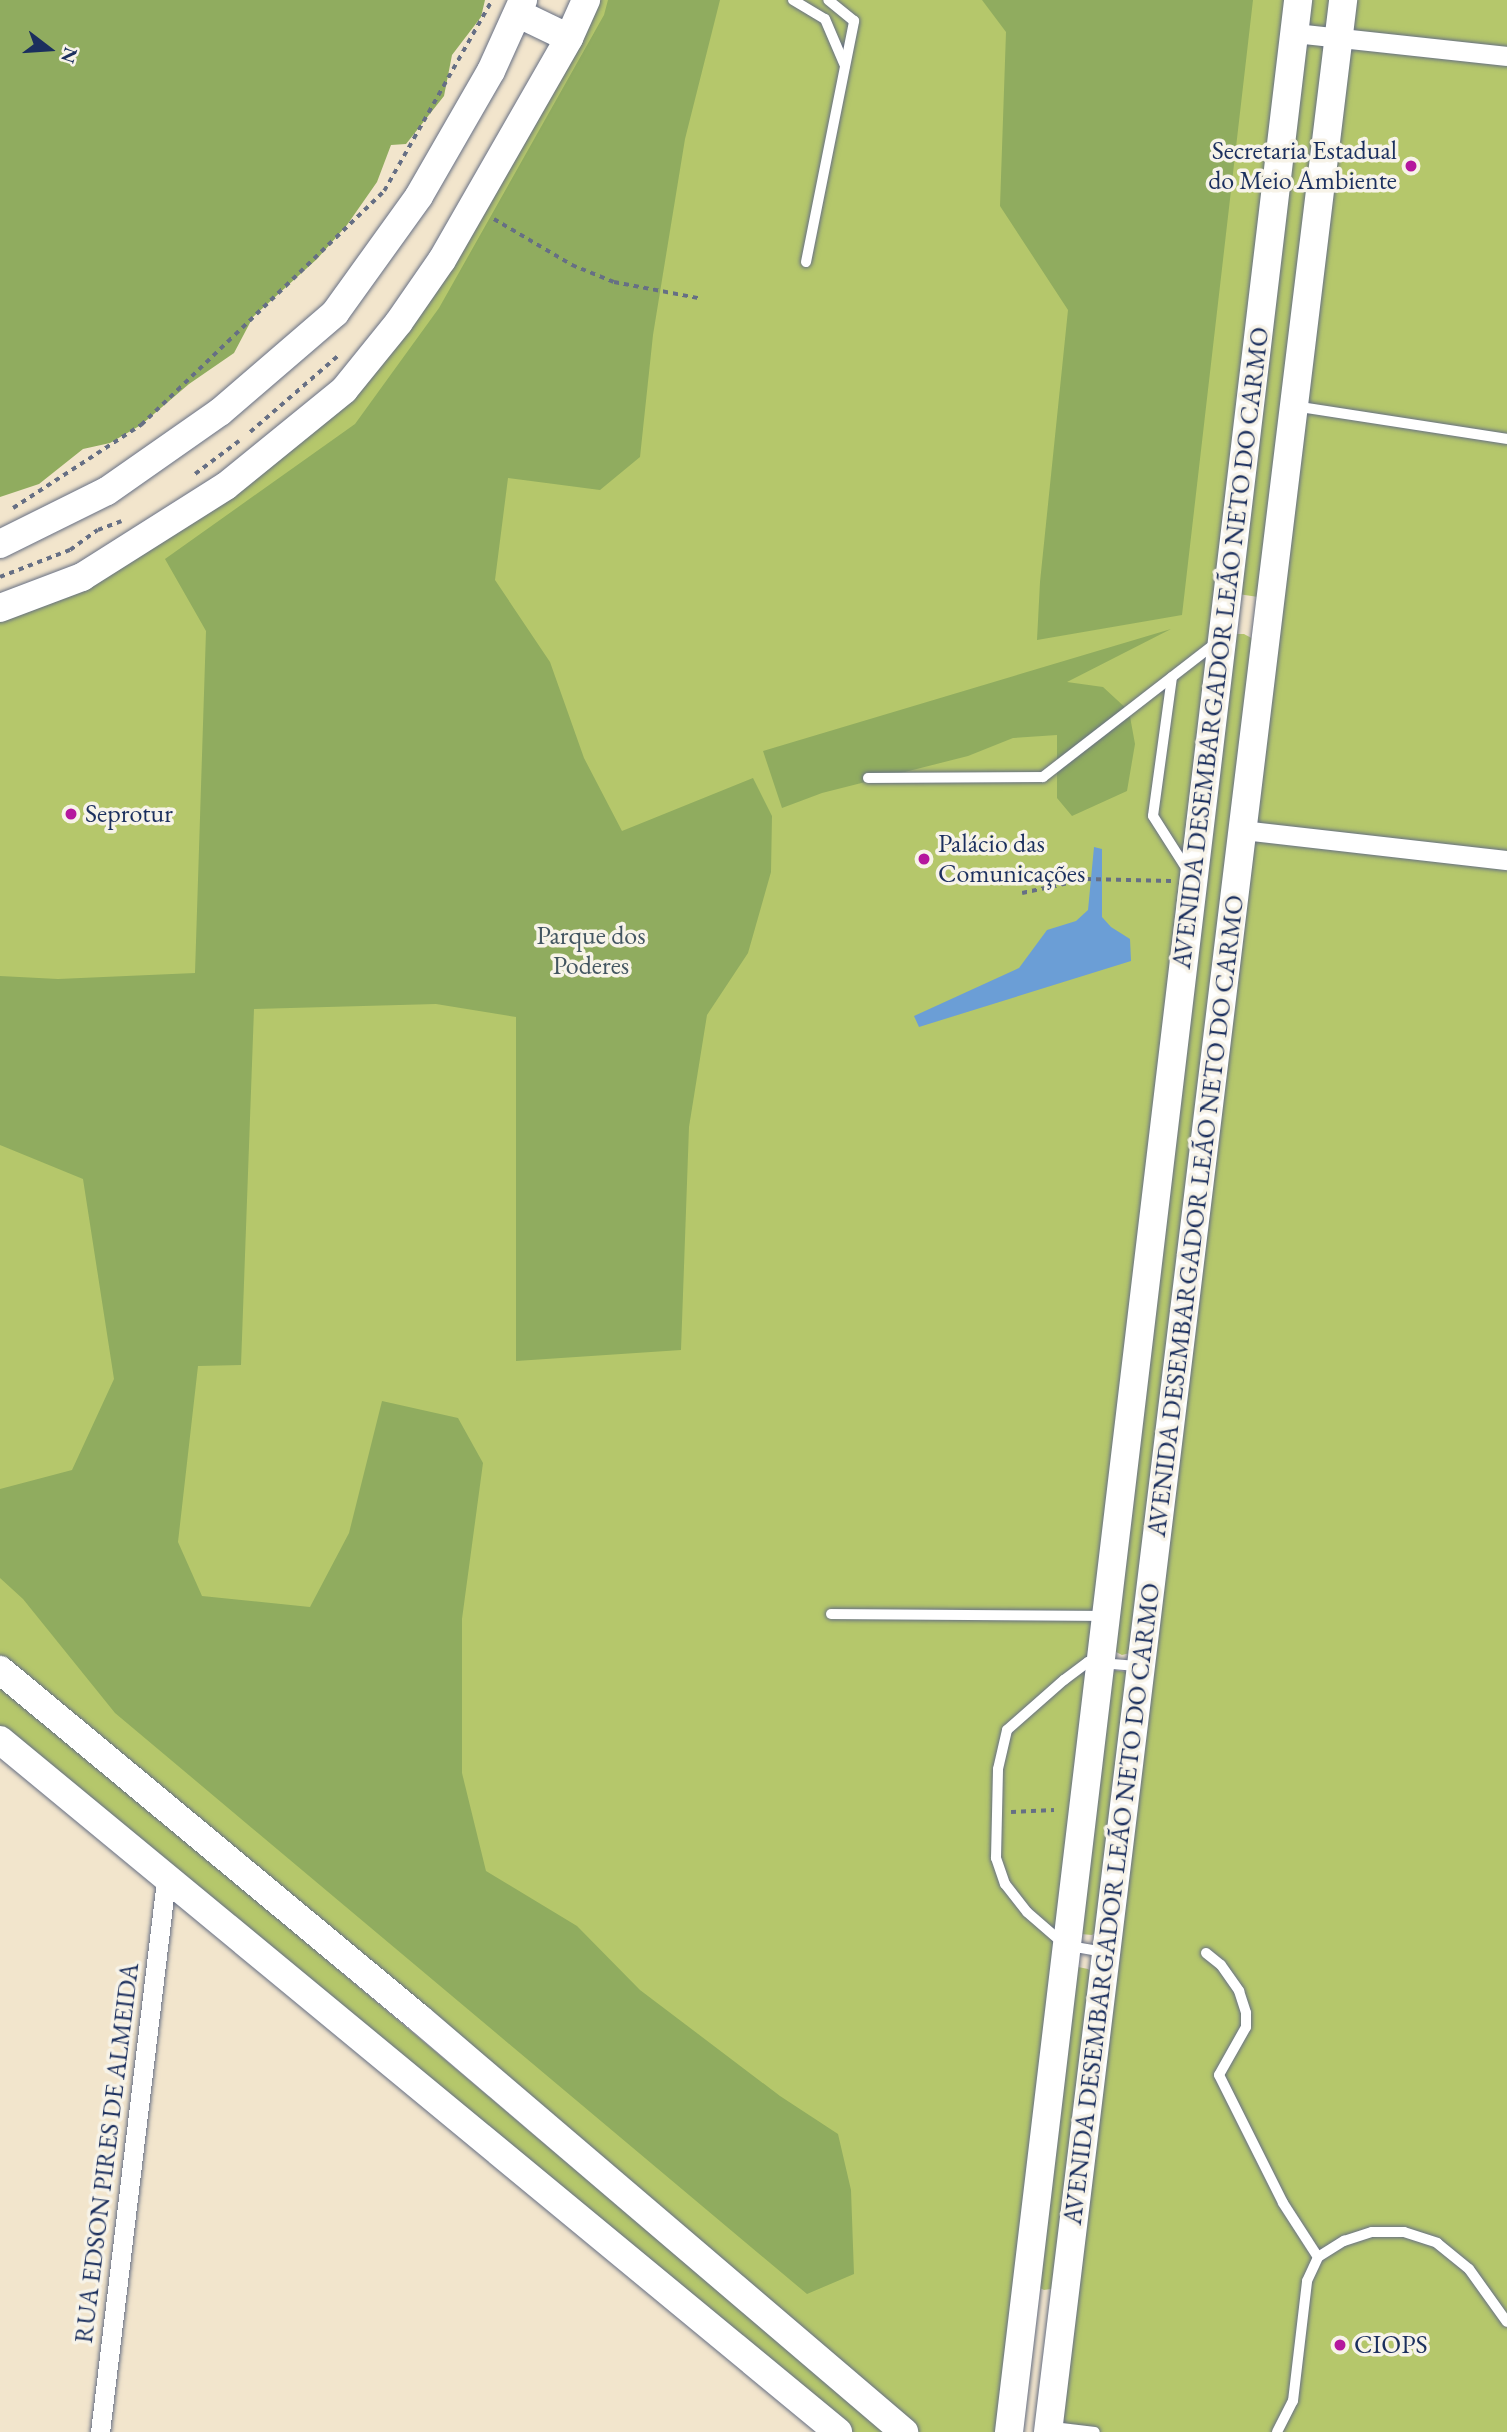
<!DOCTYPE html>
<html>
<head>
<meta charset="utf-8">
<style>
	body { margin:0 }
	#map { position:relative; width:1507px; height:2432px; overflow:hidden; background:#f2e5cc; font-family:"EB Garamond",serif }
	div>[style] { position:absolute }
	.green>* { inset:0; background:#b5c76b }
	.forest>* { inset:0; background:#90ac5f }
	.water>* { inset:0; background:#6b9ed6 }
	.path>* { height:3.5px; margin-top:-1.75px; transform-origin:0; background:repeating-linear-gradient(90deg,#666f84 0 5px,transparent 0 10px) }
	.roads { filter:drop-shadow(0 0 2px #666f84) drop-shadow(0 0 2px #666f84) }
	.lane>* { height:10px; margin:-5px; padding:0 5px; transform-origin:5px; border-radius:5px; background:#fff }
	.street>* { height:19px; margin:-9.5px; padding:0 9.5px; transform-origin:9.5px; border-radius:9.5px; background:#fff }
	.secondary>* { height:28px; margin:-14px; padding:0 14px; transform-origin:14px; border-radius:14px; background:#fff }
	.dots>* { width:19px; height:19px; translate:-50% -50%; box-sizing:border-box; border:4px solid #f7f3e8; border-radius:50% }
	span { translate:-50% -50%; white-space:nowrap; text-align:center; line-height:1.15; -webkit-text-stroke:7px #f7f3e8; paint-order:stroke }
	.poi-label { font-size:26px; color:#1b2f5e }
	.right { translate:-100% -50%; text-align:right }
	.left { translate:0 -50%; text-align:left }
	.street-label { font-size:26px; color:#1b2f5e }
	.park-label { font-size:26px; color:#425561 }
	.north { position:absolute; left:14px; top:14px; width:70px; height:70px; -webkit-text-stroke:5px #f7f3e8; paint-order:stroke; rotate:107deg; font-size:19px; font-weight:700; line-height:28px; text-align:center; color:#1b2f5e }
	.north::after { content:''; display:block; margin:auto; width:24px; height:32px; background:#1b2f5e; clip-path:polygon(50% 0,100% 100%,50% 72%,0 100%) }
</style>
</head>
<body>
<div id="map">
	<div class="green">
		<i style="clip-path:polygon(586px 0,1298px 0,1006px 2432px,904px 2432px,0 1670px,0 608px,226px 486px,399px 322px)"></i>
		<i style="clip-path:polygon(1310px 0,1338px 0,1265px 598px,1238px 594px)"></i>
		<i style="clip-path:polygon(1343px 0,1507px 0,1507px 2432px,1048px 2432px)"></i>
		<i style="clip-path:polygon(1231px 634px,1244px 634px,1255px 640px,1134px 1652px,1122px 1655px,1110px 1649px)"></i>
		<i style="clip-path:polygon(1111px 1670px,1128px 1672px,1099px 1930px,1092px 1935px,1081px 1934px)"></i>
		<i style="clip-path:polygon(0 1684px,886px 2432px,847px 2432px,0 1727px)"></i>
		<i style="clip-path:polygon(1078px 1967px,1088px 1969px,1094px 1975px,1057px 2288px,1044px 2290px,1034px 2285px)"></i>
	</div>
	<div class="forest">
		<i style="clip-path:polygon(0 0,485px 0,481px 17px,452px 55px,444px 96px,406px 144px,391px 145px,377px 182px,347px 225px,317px 259px,253px 317px,234px 353px,189px 384px,141px 425px,110px 443px,83px 449px,39px 484px,0 497px)"></i>
		<i style="clip-path:polygon(608px 0,720px 0,685px 139px,653px 335px,640px 457px,600px 490px,508px 478px,495px 580px,550px 662px,584px 758px,622px 831px,753px 778px,772px 816px,771px 872px,748px 953px,707px 1015px,689px 1127px,681px 1350px,516px 1361px,516px 1017px,436px 1004px,254px 1009px,241px 1365px,198px 1366px,178px 1542px,202px 1596px,310px 1607px,349px 1533px,382px 1401px,458px 1418px,483px 1463px,462px 1619px,462px 1773px,486px 1871px,577px 1926px,640px 1990px,780px 2096px,838px 2134px,851px 2190px,854px 2274px,807px 2294px,115px 1713px,23px 1599px,0 1578px,0 1489px,72px 1470px,114px 1379px,83px 1179px,0 1145px,0 976px,58px 979px,195px 973px,206px 631px,165px 559px,355px 424px,439px 308px,604px 15px)"></i>
		<i style="clip-path:polygon(982px 0,1253px 0,1182px 615px,1037px 640px,1040px 582px,1068px 310px,1000px 206px,1006px 32px)"></i>
		<i style="clip-path:polygon(1171px 629px,1067px 682px,1103px 687px,1129px 711px,1135px 744px,1127px 791px,1072px 816px,1057px 798px,1057px 735px,1013px 738px,968px 756px,822px 793px,782px 808px,763px 751px)"></i>
	</div>
	<div class="water">
		<i style="clip-path:polygon(1094px 847px,1102px 849px,1102px 917px,1111px 927px,1130px 939px,1131px 961px,919px 1027px,914px 1016px,1019px 968px,1047px 930px,1076px 921px,1088px 910px)"></i>
	</div>
	<div class="path">
		<i style="left:494px;top:219px;width:91px;rotate:30.5deg"></i>
		<i style="left:572px;top:265px;width:45px;rotate:22deg"></i>
		<i style="left:614px;top:282px;width:86px;rotate:10.8deg"></i>
		<i style="left:250px;top:432px;width:119px;rotate:-40.9deg"></i>
		<i style="left:195px;top:474px;width:55px;rotate:-36.9deg"></i>
		<i style="left:13px;top:508px;width:153px;rotate:-33deg"></i>
		<i style="left:141px;top:425px;width:337px;rotate:-43.9deg"></i>
		<i style="left:384px;top:191px;width:219px;rotate:-60.5deg"></i>
		<i style="left:0;top:577px;width:75px;rotate:-21.1deg"></i>
		<i style="left:70px;top:550px;width:34px;rotate:-36deg"></i>
		<i style="left:98px;top:530px;width:25px;rotate:-21deg"></i>
		<i style="left:1022px;top:893px;width:66px;rotate:-12.3deg"></i>
		<i style="left:1086px;top:879px;width:85px;rotate:1.3deg"></i>
		<i style="left:1011px;top:1812px;width:43px;rotate:-2.7deg"></i>
	</div>
	<div class="roads">
		<div class="lane">
			<i style="left:793px;top:0;width:37px;rotate:31deg"></i>
			<i style="left:825px;top:19px;width:51px;rotate:66.9deg"></i>
			<i style="left:806px;top:262px;width:246px;rotate:-78.7deg"></i>
			<i style="left:854px;top:21px;width:33px;rotate:-141deg"></i>
			<i style="left:1294px;top:406px;width:216px;rotate:8.8deg"></i>
			<i style="left:1172px;top:677px;width:140px;rotate:97.8deg"></i>
			<i style="left:1153px;top:816px;width:65px;rotate:57.5deg"></i>
			<i style="left:868px;top:778px;width:175px;rotate:-0.3deg"></i>
			<i style="left:1043px;top:777px;width:220px;rotate:-37.8deg"></i>
			<i style="left:831px;top:1614px;width:274px;rotate:0.4deg"></i>
			<i style="left:1104px;top:1952px;width:40px;rotate:-170deg"></i>
			<i style="left:1065px;top:1945px;width:50px;rotate:-139deg"></i>
			<i style="left:1027px;top:1912px;width:36px;rotate:-128deg"></i>
			<i style="left:1005px;top:1884px;width:28px;rotate:-109deg"></i>
			<i style="left:996px;top:1858px;width:89px;rotate:-88.7deg"></i>
			<i style="left:998px;top:1769px;width:40px;rotate:-77deg"></i>
			<i style="left:1007px;top:1730px;width:76px;rotate:-41.3deg"></i>
			<i style="left:1064px;top:1680px;width:30px;rotate:-37deg"></i>
			<i style="left:1088px;top:1662px;width:49px;rotate:4.7deg"></i>
			<i style="left:1206px;top:1953px;width:19px;rotate:39deg"></i>
			<i style="left:1221px;top:1965px;width:32px;rotate:55deg"></i>
			<i style="left:1239px;top:1991px;width:23px;rotate:72deg"></i>
			<i style="left:1246px;top:2013px;width:14px;rotate:90deg"></i>
			<i style="left:1246px;top:2027px;width:55px;rotate:119.4deg"></i>
			<i style="left:1219px;top:2075px;width:143px;rotate:63.4deg"></i>
			<i style="left:1283px;top:2203px;width:64px;rotate:57.1deg"></i>
			<i style="left:1053px;top:2427px;width:42px;rotate:6.8deg"></i>
			<i style="left:1277px;top:2432px;width:35px;rotate:-63deg"></i>
			<i style="left:1293px;top:2401px;width:121px;rotate:-83.3deg"></i>
			<i style="left:1307px;top:2281px;width:26px;rotate:-65deg"></i>
			<i style="left:1318px;top:2257px;width:31px;rotate:-32deg"></i>
			<i style="left:1344px;top:2241px;width:29px;rotate:-18deg"></i>
			<i style="left:1372px;top:2232px;width:32px"></i>
			<i style="left:1404px;top:2232px;width:35px;rotate:18deg"></i>
			<i style="left:1437px;top:2243px;width:41px;rotate:39.1deg"></i>
			<i style="left:1469px;top:2269px;width:65px;rotate:54.4deg"></i>
		</div>
		<div class="street">
			<i style="left:1295px;top:33px;width:213px;rotate:6.2deg"></i>
			<i style="left:1242px;top:830px;width:267px;rotate:6.5deg"></i>
			<i style="left:100px;top:2432px;width:556px;rotate:-83.18deg"></i>
		</div>
		<div class="secondary">
			<i style="left:519px;top:14px;width:55px;rotate:25.6deg"></i>
			<i style="left:0;top:544px;width:119px;rotate:-26.4deg"></i>
			<i style="left:107px;top:491px;width:138px;rotate:-35deg"></i>
			<i style="left:220px;top:412px;width:152px;rotate:-40.7deg"></i>
			<i style="left:335px;top:313px;width:144px;rotate:-54.3deg"></i>
			<i style="left:419px;top:196px;width:144px;rotate:-60.1deg"></i>
			<i style="left:491px;top:71px;width:78px;rotate:-65.7deg"></i>
			<i style="left:0;top:608px;width:88px;rotate:-20.7deg"></i>
			<i style="left:82px;top:577px;width:170px;rotate:-32.3deg"></i>
			<i style="left:226px;top:486px;width:152px;rotate:-39.1deg"></i>
			<i style="left:344px;top:390px;width:87px;rotate:-51deg"></i>
			<i style="left:399px;top:322px;width:75px;rotate:-55.3deg"></i>
			<i style="left:442px;top:260px;width:256px;rotate:-60.2deg"></i>
			<i style="left:569px;top:38px;width:42px;rotate:-65.9deg"></i>
			<i style="left:0;top:1670px;width:545px;rotate:39.71deg"></i>
			<i style="left:419px;top:2018px;width:638px;rotate:40.48deg"></i>
			<i style="left:0;top:1740px;width:1087px;rotate:39.55deg"></i>
			<i style="left:1009px;top:2432px;width:2449px;rotate:-83.22deg"></i>
			<i style="left:1048px;top:2432px;width:2450px;rotate:-83.08deg"></i>
		</div>
	</div>
	<div class="dots">
		<i style="left:1411px;top:166px;background:#b5179e"></i>
		<i style="left:71px;top:814px;background:#b5179e"></i>
		<i style="left:924px;top:859px;background:#b5179e"></i>
		<i style="left:1340px;top:2345px;background:#b5179e"></i>
	</div>
	<div class="poi-label">
		<span class="right" style="left:1397px;top:166px">Secretaria Estadual<br>do Meio Ambiente</span>
		<span class="left" style="left:85px;top:814px">Seprotur</span>
		<span class="left" style="left:938px;top:859px">Palácio das<br>Comunicações</span>
		<span class="left" style="left:1354px;top:2345px">CIOPS</span>
	</div>
	<div class="street-label">
		<span style="left:1221px;top:648px;rotate:-83deg">AVENIDA DESEMBARGADOR LEÃO NETO DO CARMO</span>
		<span style="left:1196px;top:1216px;rotate:-83deg">AVENIDA DESEMBARGADOR LEÃO NETO DO CARMO</span>
		<span style="left:1112px;top:1904px;rotate:-83deg">AVENIDA DESEMBARGADOR LEÃO NETO DO CARMO</span>
		<span style="left:107px;top:2153px;rotate:-83deg">RUA EDSON PIRES DE ALMEIDA</span>
	</div>
	<div class="park-label">
		<span style="left:591px;top:951px">Parque dos<br>Poderes</span>
	</div>
	<div class="north">N</div>
</div>
</body>
</html>
